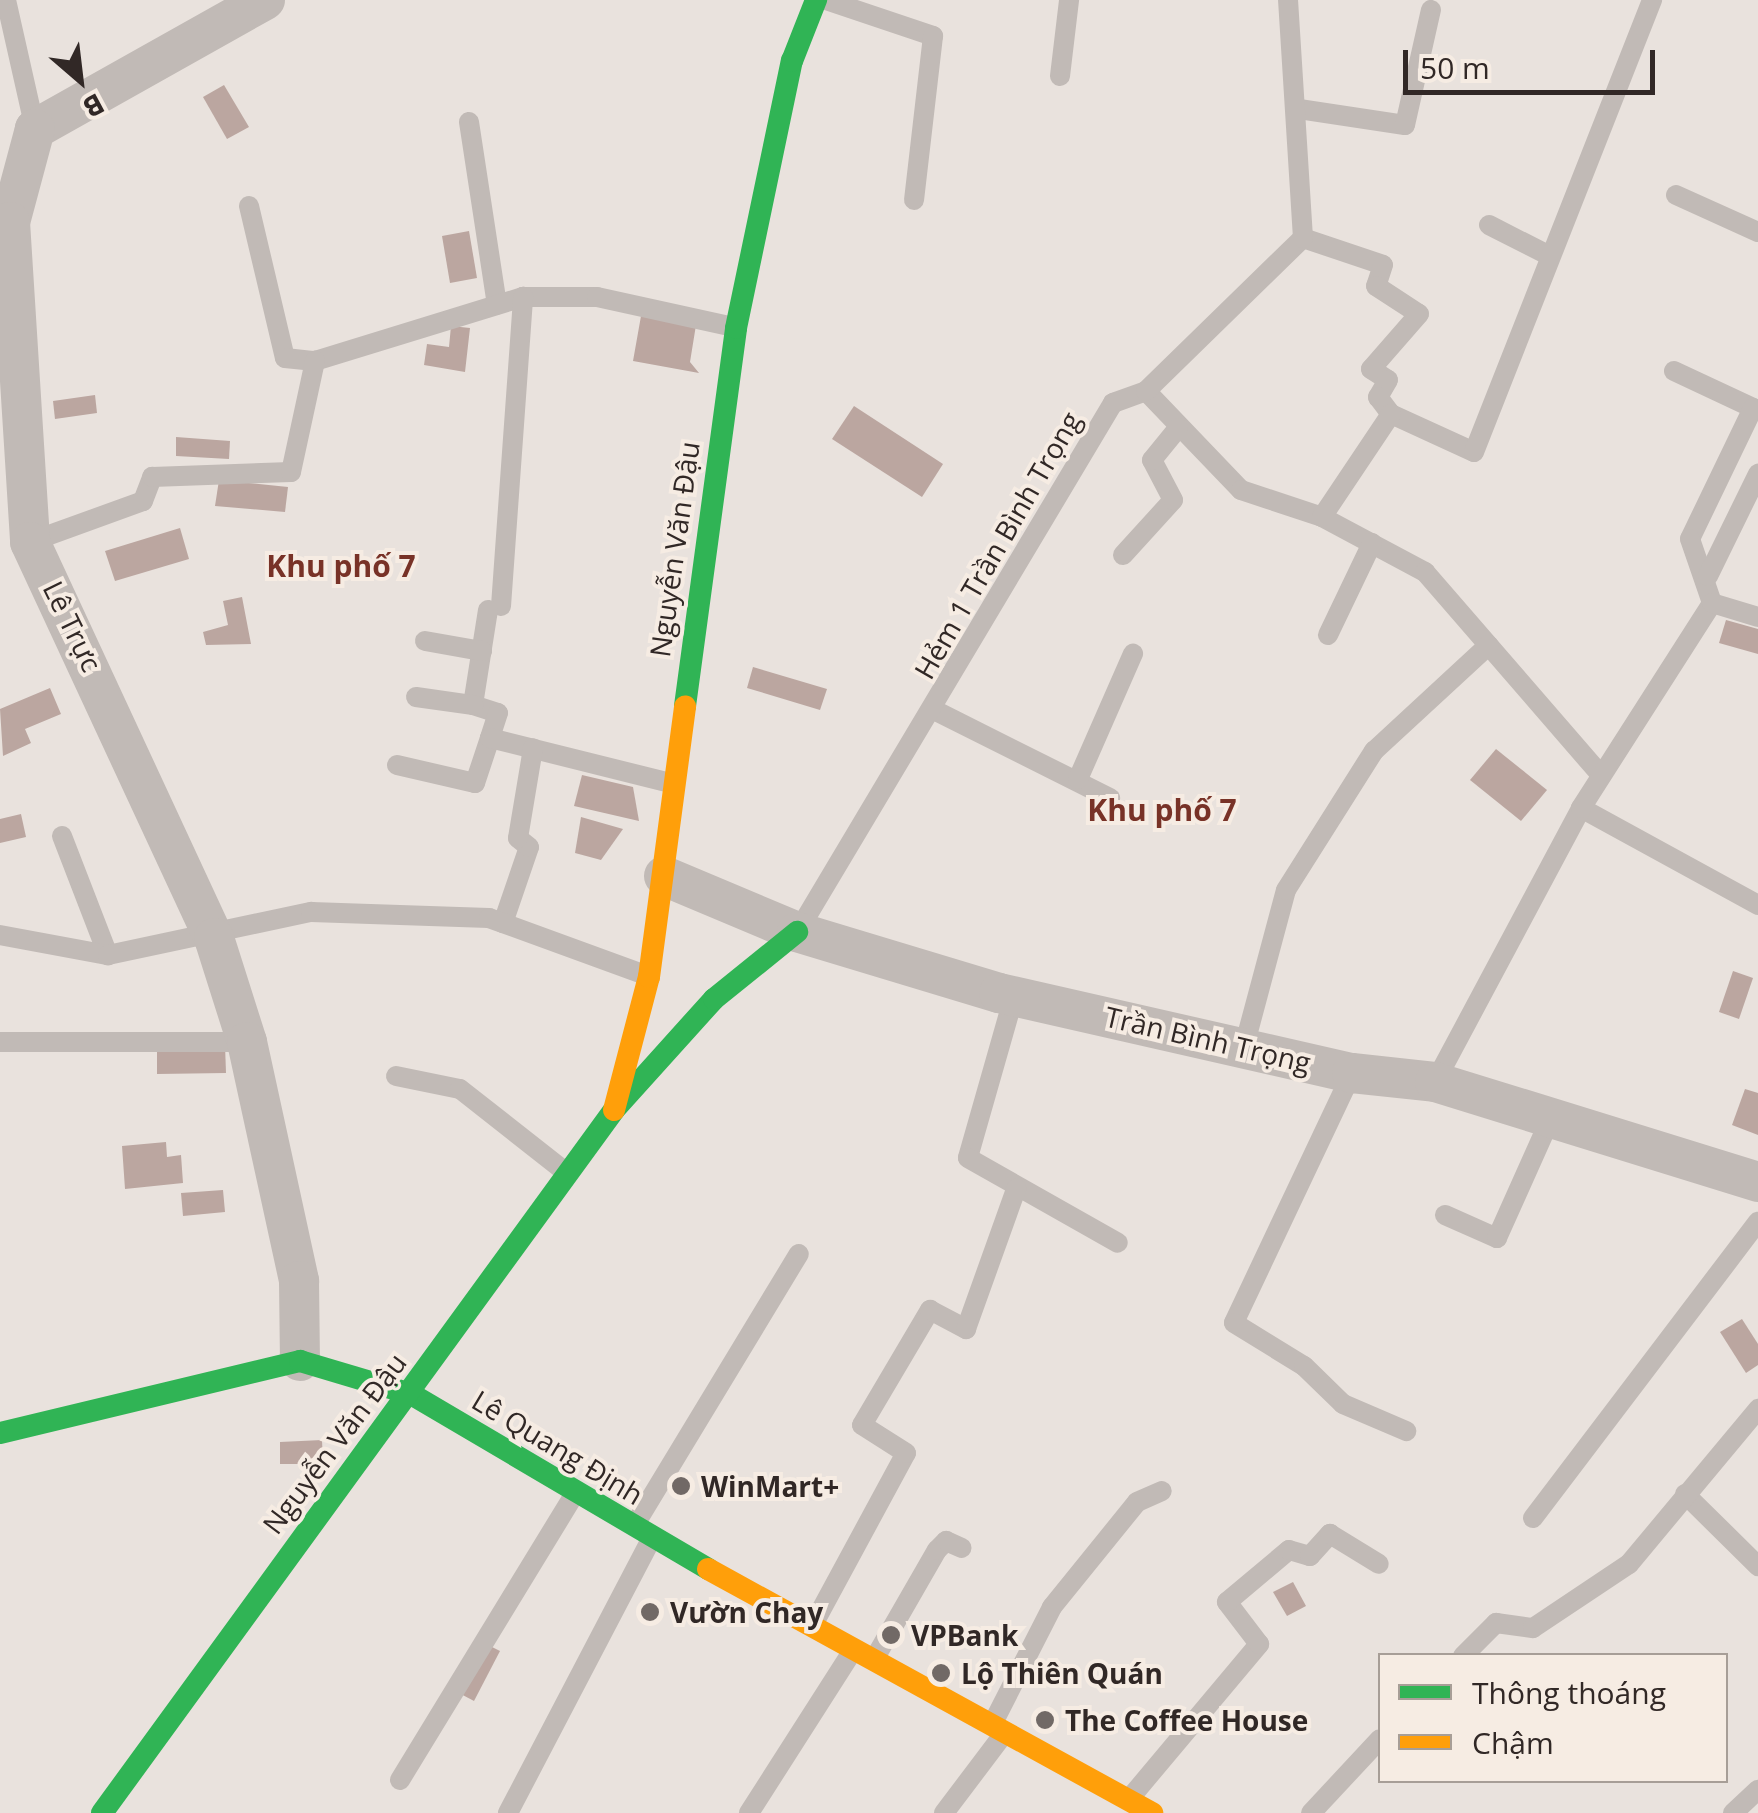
<!DOCTYPE html>
<html>
<head>
<meta charset="utf-8">
<style>
	body { margin:0 }
	#map { position:relative; width:1758px; height:1813px; overflow:hidden; background:#e9e2dd; font-family:"Open Sans",sans-serif }
	div>[style] { position:absolute }
	.building>* { inset:0; background:#bba6a0 }
	.lane>* { height:20px; margin:-10px; padding:0 10px; transform-origin:10px; border-radius:10px; background:#c1bab6 }
	.street>* { height:40px; margin:-20px; padding:0 20px; transform-origin:20px; border-radius:20px; background:#c1bab6 }
	.fast>* { height:22px; margin:-11px; padding:0 11px; transform-origin:11px; border-radius:11px; background:#30b455 }
	.slow>* { height:22px; margin:-11px; padding:0 11px; transform-origin:11px; border-radius:11px; background:#ff9f0a }
	.dots>* { width:28px; height:28px; translate:-50% -50%; box-sizing:border-box; border:5px solid #f6ece3; border-radius:50% }
	span { translate:-50% -50%; white-space:nowrap; text-align:center; line-height:1.15; -webkit-text-stroke:8px #f6ece3; paint-order:stroke }
	.street-label { font-size:28px; color:#312826 }
	.poi-label { font-size:28px; color:#312826; font-weight:700 }
	.left { translate:0 -50%; text-align:left }
	.neighbourhood-label { font-size:30px; color:#783227; font-weight:700 }
	.legend { position:absolute; left:1378px; top:1653px; width:350px; height:130px; box-sizing:border-box; background:#f6ece3; border:2px solid #a79e97; margin:0; padding:12px 18px; list-style:none; font-size:30px; color:#312826 }
	.legend li { display:flex; align-items:center; gap:20px; height:50px }
	.legend b { width:50px; border:2px solid #a79e97 }
	.north { position:absolute; left:30px; top:30px; width:100px; height:100px; -webkit-text-stroke:8px #f6ece3; paint-order:stroke; rotate:152deg; font-size:28px; font-weight:700; line-height:40px; text-align:center; color:#312826 }
	.north::after { content:''; display:block; margin:auto; width:35px; height:45px; background:#312826; clip-path:polygon(50% 0,100% 100%,50% 72%,0 100%) }
	.scale { position:absolute; left:1403px; top:50px; width:252px; height:45px; box-sizing:border-box; border:5px solid #312826; border-top:0; padding-left:12px; font-size:30px; line-height:35px; white-space:nowrap; color:#312826; -webkit-text-stroke:8px #f6ece3; paint-order:stroke }
</style>
</head>
<body>
<div id="map">
	<div class="building">
		<i style="clip-path:polygon(224px 85px,249px 127px,227px 139px,203px 97px)"></i>
		<i style="clip-path:polygon(469px 231px,477px 278px,450px 283px,442px 236px)"></i>
		<i style="clip-path:polygon(641px 316px,696px 325px,690px 362px,699px 373px,633px 361px)"></i>
		<i style="clip-path:polygon(451px 326px,470px 328px,465px 372px,424px 365px,427px 344px,449px 347px)"></i>
		<i style="clip-path:polygon(95px 395px,97px 413px,55px 419px,53px 401px)"></i>
		<i style="clip-path:polygon(854px 406px,943px 464px,922px 497px,832px 439px)"></i>
		<i style="clip-path:polygon(176px 437px,230px 441px,229px 459px,176px 456px)"></i>
		<i style="clip-path:polygon(219px 480px,288px 487px,285px 512px,215px 506px)"></i>
		<i style="clip-path:polygon(180px 528px,189px 559px,115px 581px,105px 551px)"></i>
		<i style="clip-path:polygon(242px 597px,251px 644px,206px 645px,203px 632px,228px 625px,223px 601px)"></i>
		<i style="clip-path:polygon(1726px 620px,1758px 629px,1758px 654px,1719px 643px)"></i>
		<i style="clip-path:polygon(753px 667px,827px 689px,820px 710px,747px 688px)"></i>
		<i style="clip-path:polygon(50px 688px,61px 714px,25px 729px,31px 743px,3px 756px,0 709px)"></i>
		<i style="clip-path:polygon(1496px 749px,1547px 790px,1521px 821px,1470px 780px)"></i>
		<i style="clip-path:polygon(582px 775px,633px 787px,639px 821px,574px 806px)"></i>
		<i style="clip-path:polygon(21px 814px,26px 837px,0 843px,0 819px)"></i>
		<i style="clip-path:polygon(581px 817px,623px 829px,601px 860px,575px 853px)"></i>
		<i style="clip-path:polygon(1733px 971px,1753px 978px,1739px 1019px,1719px 1012px)"></i>
		<i style="clip-path:polygon(225px 1045px,226px 1073px,157px 1074px,157px 1046px)"></i>
		<i style="clip-path:polygon(1745px 1089px,1758px 1093px,1758px 1135px,1732px 1125px)"></i>
		<i style="clip-path:polygon(166px 1142px,167px 1157px,181px 1155px,183px 1183px,125px 1189px,122px 1146px)"></i>
		<i style="clip-path:polygon(223px 1190px,225px 1212px,183px 1216px,181px 1193px)"></i>
		<i style="clip-path:polygon(1742px 1319px,1758px 1344px,1758px 1365px,1746px 1373px,1720px 1332px)"></i>
		<i style="clip-path:polygon(322px 1440px,323px 1464px,280px 1464px,280px 1442px)"></i>
		<i style="clip-path:polygon(1293px 1582px,1306px 1606px,1287px 1616px,1273px 1592px)"></i>
		<i style="clip-path:polygon(484px 1643px,500px 1651px,474px 1701px,457px 1692px)"></i>
	</div>
	<div class="lane">
		<i style="left:6px;top:0;width:132px;rotate:77.3deg"></i>
		<i style="left:826px;top:0;width:113px;rotate:18.6deg"></i>
		<i style="left:933px;top:36px;width:165px;rotate:96.6deg"></i>
		<i style="left:1060px;top:76px;width:77px;rotate:-83.2deg"></i>
		<i style="left:1299px;top:109px;width:107px;rotate:8.6deg"></i>
		<i style="left:1405px;top:125px;width:118px;rotate:-77.3deg"></i>
		<i style="left:469px;top:122px;width:185px;rotate:81.3deg"></i>
		<i style="left:1676px;top:195px;width:90px;rotate:24.3deg"></i>
		<i style="left:249px;top:206px;width:156px;rotate:76.7deg"></i>
		<i style="left:285px;top:358px;width:30px;rotate:6deg"></i>
		<i style="left:315px;top:361px;width:218px;rotate:-17.1deg"></i>
		<i style="left:523px;top:297px;width:74px"></i>
		<i style="left:597px;top:297px;width:140px;rotate:12.4deg"></i>
		<i style="left:1489px;top:225px;width:66px;rotate:27deg"></i>
		<i style="left:1303px;top:238px;width:84px;rotate:18.6deg"></i>
		<i style="left:1383px;top:265px;width:22px;rotate:108deg"></i>
		<i style="left:1376px;top:286px;width:51px;rotate:33.1deg"></i>
		<i style="left:1419px;top:314px;width:73px;rotate:131.1deg"></i>
		<i style="left:1371px;top:369px;width:20px;rotate:33deg"></i>
		<i style="left:1388px;top:380px;width:20px;rotate:120deg"></i>
		<i style="left:1378px;top:397px;width:21px;rotate:53deg"></i>
		<i style="left:1674px;top:371px;width:87px;rotate:25.1deg"></i>
		<i style="left:1753px;top:408px;width:145px;rotate:115.7deg"></i>
		<i style="left:1690px;top:539px;width:68px;rotate:71deg"></i>
		<i style="left:1146px;top:391px;width:137px;rotate:46.2deg"></i>
		<i style="left:1241px;top:490px;width:85px;rotate:18.4deg"></i>
		<i style="left:1322px;top:517px;width:117px;rotate:28.1deg"></i>
		<i style="left:1425px;top:572px;width:269px;rotate:49.1deg"></i>
		<i style="left:1391px;top:414px;width:91px;rotate:24.6deg"></i>
		<i style="left:1474px;top:452px;width:486px;rotate:-68.5deg"></i>
		<i style="left:1322px;top:517px;width:124px;rotate:-56.2deg"></i>
		<i style="left:30px;top:542px;width:120px;rotate:-19.9deg"></i>
		<i style="left:143px;top:501px;width:26px;rotate:-69deg"></i>
		<i style="left:152px;top:477px;width:139px;rotate:-2.1deg"></i>
		<i style="left:291px;top:472px;width:114px;rotate:-77.8deg"></i>
		<i style="left:1123px;top:555px;width:74px;rotate:-47.7deg"></i>
		<i style="left:1173px;top:500px;width:45px;rotate:-117.7deg"></i>
		<i style="left:1152px;top:460px;width:41px;rotate:-50.9deg"></i>
		<i style="left:1708px;top:576px;width:114px;rotate:-63.9deg"></i>
		<i style="left:501px;top:606px;width:310px;rotate:-85.9deg"></i>
		<i style="left:488px;top:610px;width:96px;rotate:99deg"></i>
		<i style="left:473px;top:705px;width:26px;rotate:18deg"></i>
		<i style="left:498px;top:713px;width:26px;rotate:108deg"></i>
		<i style="left:1328px;top:635px;width:102px;rotate:-64.4deg"></i>
		<i style="left:425px;top:641px;width:58px;rotate:10deg"></i>
		<i style="left:416px;top:697px;width:58px;rotate:8deg"></i>
		<i style="left:934px;top:710px;width:197px;rotate:26.6deg"></i>
		<i style="left:397px;top:765px;width:80px;rotate:13deg"></i>
		<i style="left:475px;top:783px;width:47px;rotate:-71.6deg"></i>
		<i style="left:490px;top:738px;width:187px;rotate:14deg"></i>
		<i style="left:1078px;top:779px;width:137px;rotate:-66.3deg"></i>
		<i style="left:1581px;top:808px;width:202px;rotate:28.7deg"></i>
		<i style="left:62px;top:836px;width:128px;rotate:68.9deg"></i>
		<i style="left:503px;top:923px;width:80px;rotate:-71.1deg"></i>
		<i style="left:529px;top:847px;width:14px;rotate:-141deg"></i>
		<i style="left:518px;top:838px;width:91px;rotate:-80.5deg"></i>
		<i style="left:798px;top:931px;width:615px;rotate:-59.18deg"></i>
		<i style="left:1113px;top:403px;width:35px;rotate:-20deg"></i>
		<i style="left:1146px;top:391px;width:219px;rotate:-44.3deg"></i>
		<i style="left:1303px;top:238px;width:238px;rotate:-93.6deg"></i>
		<i style="left:0;top:935px;width:110px;rotate:10.5deg"></i>
		<i style="left:108px;top:955px;width:208px;rotate:-12deg"></i>
		<i style="left:311px;top:912px;width:178px;rotate:1.9deg"></i>
		<i style="left:489px;top:918px;width:169px;rotate:20deg"></i>
		<i style="left:1014px;top:996px;width:168px;rotate:105.9deg"></i>
		<i style="left:968px;top:1158px;width:172px;rotate:29.5deg"></i>
		<i style="left:0;top:1042px;width:247px"></i>
		<i style="left:1245px;top:1043px;width:158px;rotate:-75deg"></i>
		<i style="left:1286px;top:890px;width:165px;rotate:-57.7deg"></i>
		<i style="left:1374px;top:751px;width:156px;rotate:-42.7deg"></i>
		<i style="left:1352px;top:1073px;width:276px;rotate:115.3deg"></i>
		<i style="left:1234px;top:1323px;width:82px;rotate:31.6deg"></i>
		<i style="left:1304px;top:1366px;width:54px;rotate:44.3deg"></i>
		<i style="left:1343px;top:1404px;width:69px;rotate:23.2deg"></i>
		<i style="left:396px;top:1076px;width:65px;rotate:11.5deg"></i>
		<i style="left:460px;top:1089px;width:137px;rotate:38.2deg"></i>
		<i style="left:1435px;top:1082px;width:310px;rotate:-61.9deg"></i>
		<i style="left:1581px;top:808px;width:243px;rotate:-57.4deg"></i>
		<i style="left:1712px;top:603px;width:48px;rotate:16.9deg"></i>
		<i style="left:1445px;top:1215px;width:57px;rotate:23.9deg"></i>
		<i style="left:1497px;top:1238px;width:133px;rotate:-65.9deg"></i>
		<i style="left:1685px;top:1494px;width:103px;rotate:44.6deg"></i>
		<i style="left:1533px;top:1518px;width:372px;rotate:-52.8deg"></i>
		<i style="left:634px;top:1526px;width:318px;rotate:-58.8deg"></i>
		<i style="left:814px;top:1623px;width:193px;rotate:-61.6deg"></i>
		<i style="left:906px;top:1453px;width:52px;rotate:-147.5deg"></i>
		<i style="left:862px;top:1425px;width:134px;rotate:-59.4deg"></i>
		<i style="left:930px;top:1310px;width:41px;rotate:27.8deg"></i>
		<i style="left:966px;top:1329px;width:149px;rotate:-70.3deg"></i>
		<i style="left:876px;top:1656px;width:122px;rotate:-60.1deg"></i>
		<i style="left:937px;top:1550px;width:13px;rotate:-45deg"></i>
		<i style="left:946px;top:1541px;width:17px;rotate:24deg"></i>
		<i style="left:1463px;top:1656px;width:47px;rotate:-45deg"></i>
		<i style="left:1496px;top:1623px;width:37px;rotate:8deg"></i>
		<i style="left:1533px;top:1628px;width:115px;rotate:-33.7deg"></i>
		<i style="left:1629px;top:1564px;width:202px;rotate:-50.2deg"></i>
		<i style="left:994px;top:1721px;width:128px;rotate:-63deg"></i>
		<i style="left:1052px;top:1607px;width:135px;rotate:-51deg"></i>
		<i style="left:1137px;top:1502px;width:27px;rotate:-24deg"></i>
		<i style="left:400px;top:1780px;width:334px;rotate:-58.6deg"></i>
		<i style="left:1130px;top:1798px;width:201px;rotate:-50deg"></i>
		<i style="left:1259px;top:1644px;width:53px;rotate:-127.3deg"></i>
		<i style="left:1227px;top:1602px;width:81px;rotate:-40deg"></i>
		<i style="left:1289px;top:1550px;width:22px;rotate:16deg"></i>
		<i style="left:1310px;top:1556px;width:30px;rotate:-48deg"></i>
		<i style="left:1330px;top:1534px;width:57px;rotate:31.5deg"></i>
		<i style="left:508px;top:1813px;width:308px;rotate:-62.4deg"></i>
		<i style="left:749px;top:1813px;width:195px;rotate:-57.4deg"></i>
		<i style="left:944px;top:1813px;width:98px;rotate:-52.9deg"></i>
		<i style="left:1311px;top:1813px;width:101px;rotate:-47deg"></i>
		<i style="left:1733px;top:1813px;width:34px;rotate:-43deg"></i>
	</div>
	<div class="street">
		<i style="left:265px;top:0;width:264px;rotate:150.7deg"></i>
		<i style="left:35px;top:129px;width:96px;rotate:105deg"></i>
		<i style="left:10px;top:222px;width:321px;rotate:86.4deg"></i>
		<i style="left:30px;top:542px;width:437px;rotate:65.1deg"></i>
		<i style="left:214px;top:938px;width:109px;rotate:72.4deg"></i>
		<i style="left:247px;top:1042px;width:245px;rotate:77.7deg"></i>
		<i style="left:299px;top:1281px;width:80px;rotate:89.3deg"></i>
		<i style="left:664px;top:876px;width:144px;rotate:22.8deg"></i>
		<i style="left:797px;top:932px;width:211px;rotate:16.8deg"></i>
		<i style="left:999px;top:993px;width:362px;rotate:12.8deg"></i>
		<i style="left:1352px;top:1073px;width:83px;rotate:6.2deg"></i>
		<i style="left:1435px;top:1082px;width:338px;rotate:17.2deg"></i>
	</div>
	<div class="fast">
		<i style="left:685px;top:706px;width:381px;rotate:-82.3deg"></i>
		<i style="left:736px;top:328px;width:273px;rotate:-78.2deg"></i>
		<i style="left:792px;top:61px;width:66px;rotate:-68.5deg"></i>
		<i style="left:0;top:1433px;width:309px;rotate:-13.5deg"></i>
		<i style="left:300px;top:1361px;width:116px;rotate:16.6deg"></i>
		<i style="left:411px;top:1394px;width:345px;rotate:30.5deg"></i>
		<i style="left:102px;top:1813px;width:870px;rotate:-53.93deg"></i>
		<i style="left:614px;top:1110px;width:149px;rotate:-48deg"></i>
		<i style="left:714px;top:999px;width:107px;rotate:-38.9deg"></i>
	</div>
	<div class="slow">
		<i style="left:614px;top:1110px;width:138px;rotate:-75.3deg"></i>
		<i style="left:649px;top:977px;width:273px;rotate:-82.4deg"></i>
		<i style="left:708px;top:1569px;width:507px;rotate:28.79deg"></i>
	</div>
	<div class="dots">
		<i style="left:681px;top:1486px;background:#716966"></i>
		<i style="left:650px;top:1612px;background:#716966"></i>
		<i style="left:891px;top:1635px;background:#716966"></i>
		<i style="left:941px;top:1673px;background:#716966"></i>
		<i style="left:1045px;top:1720px;background:#716966"></i>
	</div>
	<div class="street-label">
		<span style="left:997px;top:545px;rotate:-60deg">Hẻm 1 Trần Bình Trọng</span>
		<span style="left:674px;top:549px;rotate:-82deg">Nguyễn Văn Đậu</span>
		<span style="left:73px;top:626px;rotate:64deg">Lê Trực</span>
		<span style="left:1208px;top:1039px;rotate:13deg">Trần Bình Trọng</span>
		<span style="left:334px;top:1443px;rotate:-53deg">Nguyễn Văn Đậu</span>
		<span style="left:558px;top:1447px;rotate:31deg">Lê Quang Định</span>
	</div>
	<div class="poi-label">
		<span class="left" style="left:701px;top:1486px">WinMart+</span>
		<span class="left" style="left:670px;top:1612px">Vườn Chay</span>
		<span class="left" style="left:911px;top:1635px">VPBank</span>
		<span class="left" style="left:961px;top:1673px">Lộ Thiên Quán</span>
		<span class="left" style="left:1065px;top:1720px">The Coffee House</span>
	</div>
	<div class="neighbourhood-label">
		<span style="left:341px;top:566px">Khu phố 7</span>
		<span style="left:1162px;top:810px">Khu phố 7</span>
	</div>
	<ul class="legend">
	<li><b style="height:12px;background:#30b455"></b>Thông thoáng</li>
	<li><b style="height:12px;background:#ff9f0a"></b>Chậm</li>
	</ul>
	<div class="north">B</div>
	<div class="scale">50 m</div>
</div>
</body>
</html>
